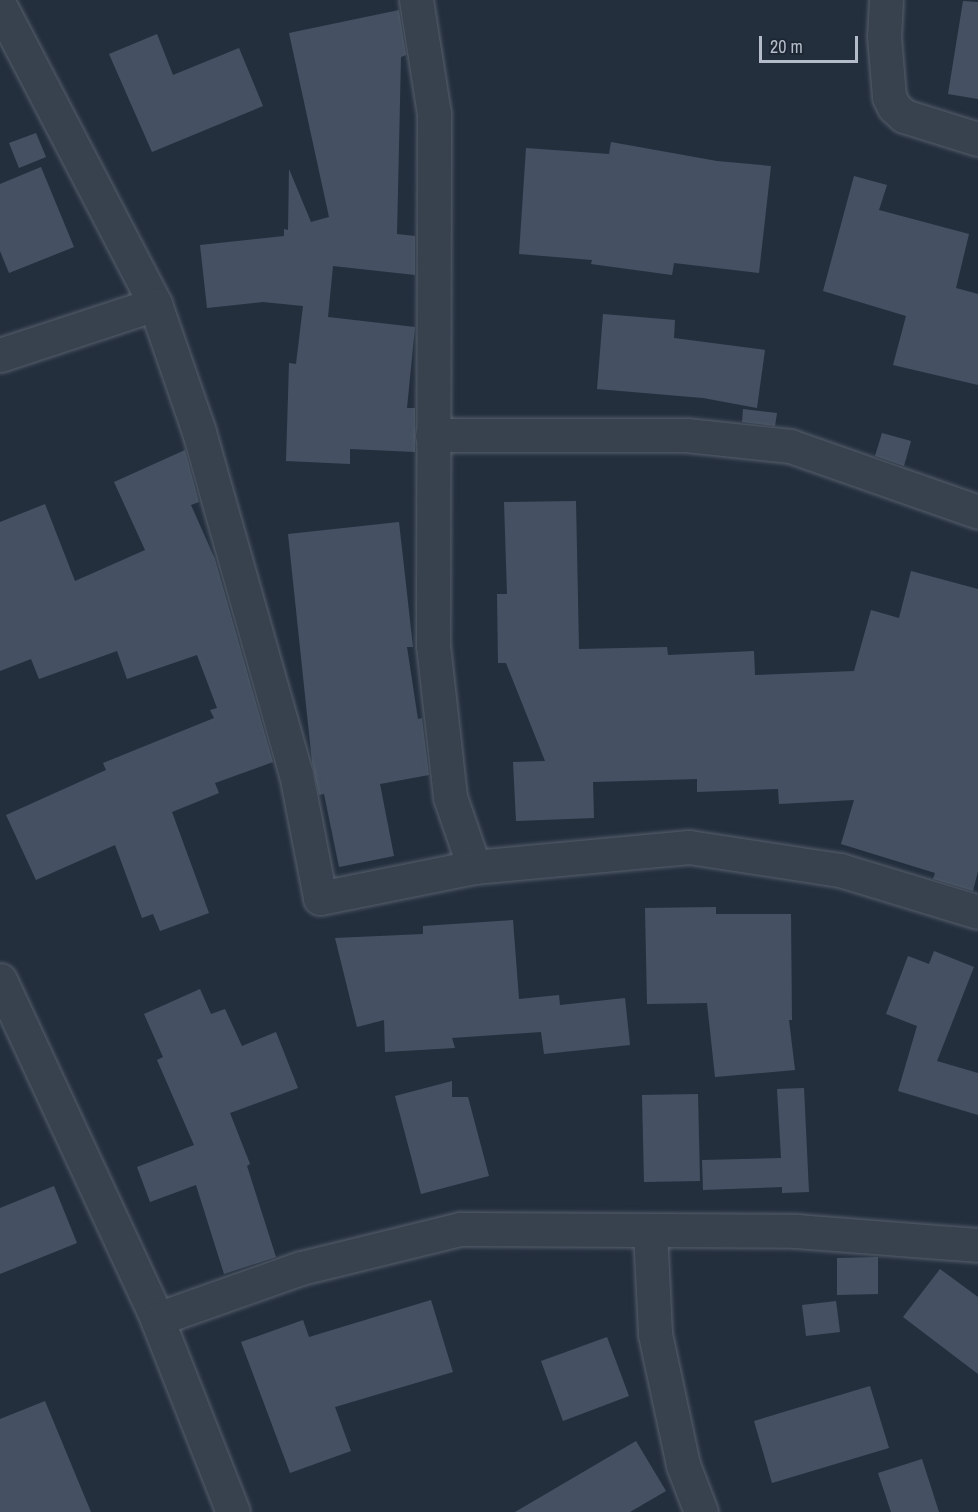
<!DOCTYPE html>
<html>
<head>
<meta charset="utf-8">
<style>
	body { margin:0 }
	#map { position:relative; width:978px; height:1512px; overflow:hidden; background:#242f3e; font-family:"Archivo Narrow",sans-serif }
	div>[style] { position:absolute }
	.building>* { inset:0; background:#455162 }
	.roads { filter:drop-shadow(0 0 2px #565f6c) drop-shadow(0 0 2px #565f6c) }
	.minor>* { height:33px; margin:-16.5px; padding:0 16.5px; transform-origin:16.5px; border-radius:16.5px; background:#38414e }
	span { translate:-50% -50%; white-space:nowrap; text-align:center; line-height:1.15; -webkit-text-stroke:5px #1d2633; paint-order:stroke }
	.scale { position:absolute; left:759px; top:36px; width:99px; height:27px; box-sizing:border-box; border:3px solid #b4bcc9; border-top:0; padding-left:8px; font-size:18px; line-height:21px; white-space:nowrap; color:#b4bcc9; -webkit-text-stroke:4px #1d2633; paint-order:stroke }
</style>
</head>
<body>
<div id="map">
	<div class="building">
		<i style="clip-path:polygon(963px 1px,978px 2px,978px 99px,948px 94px)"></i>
		<i style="clip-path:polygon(399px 10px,406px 55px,401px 57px,397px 234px,415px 236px,415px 275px,333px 266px,328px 317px,415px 327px,407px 408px,415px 408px,415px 452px,350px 449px,350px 464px,286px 461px,289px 363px,296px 364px,303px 306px,263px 302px,207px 308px,200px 245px,284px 236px,284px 229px,288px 230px,289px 169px,311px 222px,329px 217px,289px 33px)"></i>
		<i style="clip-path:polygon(157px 34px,173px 75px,239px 48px,263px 106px,152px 152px,109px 54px)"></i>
		<i style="clip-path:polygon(36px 133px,46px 157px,19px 168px,9px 143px)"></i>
		<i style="clip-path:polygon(611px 142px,717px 161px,771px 166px,759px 273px,674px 263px,672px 275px,591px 264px,592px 260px,519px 254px,526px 148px,609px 154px)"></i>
		<i style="clip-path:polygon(41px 167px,74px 247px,9px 273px,0 251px,0 184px)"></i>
		<i style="clip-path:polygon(854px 176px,887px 185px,879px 210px,969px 234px,956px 288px,978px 294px,978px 385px,893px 365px,906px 316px,823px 291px)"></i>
		<i style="clip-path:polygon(603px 314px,675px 320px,674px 338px,765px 350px,757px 408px,703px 398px,597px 389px)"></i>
		<i style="clip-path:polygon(743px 409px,777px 413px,775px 426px,742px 422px)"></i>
		<i style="clip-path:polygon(882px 433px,911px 441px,904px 466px,875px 456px)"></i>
		<i style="clip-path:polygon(185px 450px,199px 502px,191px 505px,215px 559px,273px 762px,215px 783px,219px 793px,172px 812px,209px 913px,160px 931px,153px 914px,142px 918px,115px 845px,36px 880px,6px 815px,106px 770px,103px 763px,214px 718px,210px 710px,217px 708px,197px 655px,127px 679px,117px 651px,39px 679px,31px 659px,0 671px,0 522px,45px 504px,75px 581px,145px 550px,114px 482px)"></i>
		<i style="clip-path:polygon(576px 501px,579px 649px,667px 647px,668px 655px,754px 651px,755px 675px,854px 671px,871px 610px,899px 618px,911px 571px,978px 589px,978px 871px,973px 891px,933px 879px,935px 873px,841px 844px,854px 800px,779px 804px,778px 789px,697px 792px,697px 779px,593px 782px,594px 818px,516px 821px,513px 762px,545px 761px,506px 663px,498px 663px,497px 594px,507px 594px,504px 502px)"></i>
		<i style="clip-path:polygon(399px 522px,413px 647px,407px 647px,418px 719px,422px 718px,429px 775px,380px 784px,394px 856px,339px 867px,324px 794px,319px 795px,312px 762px,288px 534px)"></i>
		<i style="clip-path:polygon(716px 907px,716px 914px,791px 914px,792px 1020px,789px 1020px,795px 1070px,715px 1077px,707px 1003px,647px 1004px,645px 908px)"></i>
		<i style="clip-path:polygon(513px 920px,519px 999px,559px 995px,560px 1005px,625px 998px,630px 1045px,544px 1054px,541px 1032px,452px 1038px,455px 1048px,385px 1052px,384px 1020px,357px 1027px,335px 938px,423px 934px,423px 926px)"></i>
		<i style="clip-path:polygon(934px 951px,974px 967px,937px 1061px,978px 1073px,978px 1115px,898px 1091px,917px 1026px,886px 1014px,908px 956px,929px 964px)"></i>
		<i style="clip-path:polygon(200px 989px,211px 1014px,225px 1009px,242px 1046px,276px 1032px,298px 1088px,230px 1113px,250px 1164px,247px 1166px,276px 1257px,224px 1274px,196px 1185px,150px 1202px,137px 1167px,194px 1145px,157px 1060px,163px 1057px,144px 1014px)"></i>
		<i style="clip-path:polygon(452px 1081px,452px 1097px,468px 1097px,489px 1176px,421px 1194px,395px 1096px)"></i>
		<i style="clip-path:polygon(804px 1088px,809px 1192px,782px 1193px,782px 1187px,703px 1190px,702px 1160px,781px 1158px,777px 1089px)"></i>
		<i style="clip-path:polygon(698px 1094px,700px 1181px,644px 1182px,642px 1095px)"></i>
		<i style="clip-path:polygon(54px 1186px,77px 1243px,0 1274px,0 1208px)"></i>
		<i style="clip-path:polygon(878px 1257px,878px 1294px,837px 1295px,837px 1258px)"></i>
		<i style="clip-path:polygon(940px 1269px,978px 1297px,978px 1374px,903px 1317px)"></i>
		<i style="clip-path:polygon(431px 1300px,453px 1372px,335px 1407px,351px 1451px,290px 1473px,241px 1342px,303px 1320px,309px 1337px)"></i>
		<i style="clip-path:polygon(836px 1301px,840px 1332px,806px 1336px,802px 1305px)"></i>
		<i style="clip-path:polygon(607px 1337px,629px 1396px,563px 1421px,541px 1361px)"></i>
		<i style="clip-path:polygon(870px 1386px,889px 1448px,772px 1483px,754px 1421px)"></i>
		<i style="clip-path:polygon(45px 1401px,91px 1512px,0 1512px,0 1419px)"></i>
		<i style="clip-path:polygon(636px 1441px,666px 1491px,630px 1512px,515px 1512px)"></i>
		<i style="clip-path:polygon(922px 1459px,939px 1512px,891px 1512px,878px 1473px)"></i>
	</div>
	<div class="roads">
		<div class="minor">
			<i style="left:416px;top:0;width:115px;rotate:81deg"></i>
			<i style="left:434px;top:114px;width:531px;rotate:90.11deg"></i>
			<i style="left:433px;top:645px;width:153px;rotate:83.6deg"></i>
			<i style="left:450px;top:797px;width:74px;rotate:71.1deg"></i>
			<i style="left:886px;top:0;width:36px;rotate:93deg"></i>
			<i style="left:884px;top:36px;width:61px;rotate:85.3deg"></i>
			<i style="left:889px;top:97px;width:11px;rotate:63deg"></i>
			<i style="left:894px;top:107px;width:13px;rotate:42deg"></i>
			<i style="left:904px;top:116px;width:77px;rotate:17.3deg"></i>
			<i style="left:0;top:6px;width:336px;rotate:62.5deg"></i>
			<i style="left:155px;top:304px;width:135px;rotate:71deg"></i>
			<i style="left:199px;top:432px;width:355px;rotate:74.2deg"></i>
			<i style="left:296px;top:774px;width:126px;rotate:79deg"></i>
			<i style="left:320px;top:898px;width:157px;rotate:-11.4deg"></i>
			<i style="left:474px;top:867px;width:216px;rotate:-5.3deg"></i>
			<i style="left:689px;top:847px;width:153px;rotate:8.7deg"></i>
			<i style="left:840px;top:870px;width:144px;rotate:16.9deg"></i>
			<i style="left:0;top:355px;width:163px;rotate:-18.2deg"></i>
			<i style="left:432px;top:435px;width:254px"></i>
			<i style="left:686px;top:435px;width:105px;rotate:6deg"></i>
			<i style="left:790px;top:446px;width:199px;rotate:19.3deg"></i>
			<i style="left:0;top:980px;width:374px;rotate:65.1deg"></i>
			<i style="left:157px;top:1319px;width:207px;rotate:68.5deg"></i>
			<i style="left:650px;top:1231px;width:103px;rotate:87.2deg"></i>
			<i style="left:655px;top:1334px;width:134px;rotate:77.9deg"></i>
			<i style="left:683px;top:1465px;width:50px;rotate:69deg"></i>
			<i style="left:157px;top:1319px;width:153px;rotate:-19.5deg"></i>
			<i style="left:301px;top:1268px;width:164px;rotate:-13.8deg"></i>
			<i style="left:460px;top:1229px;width:336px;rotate:0.3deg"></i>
			<i style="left:796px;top:1231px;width:183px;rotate:4.4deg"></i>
		</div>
	</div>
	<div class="scale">20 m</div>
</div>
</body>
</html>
